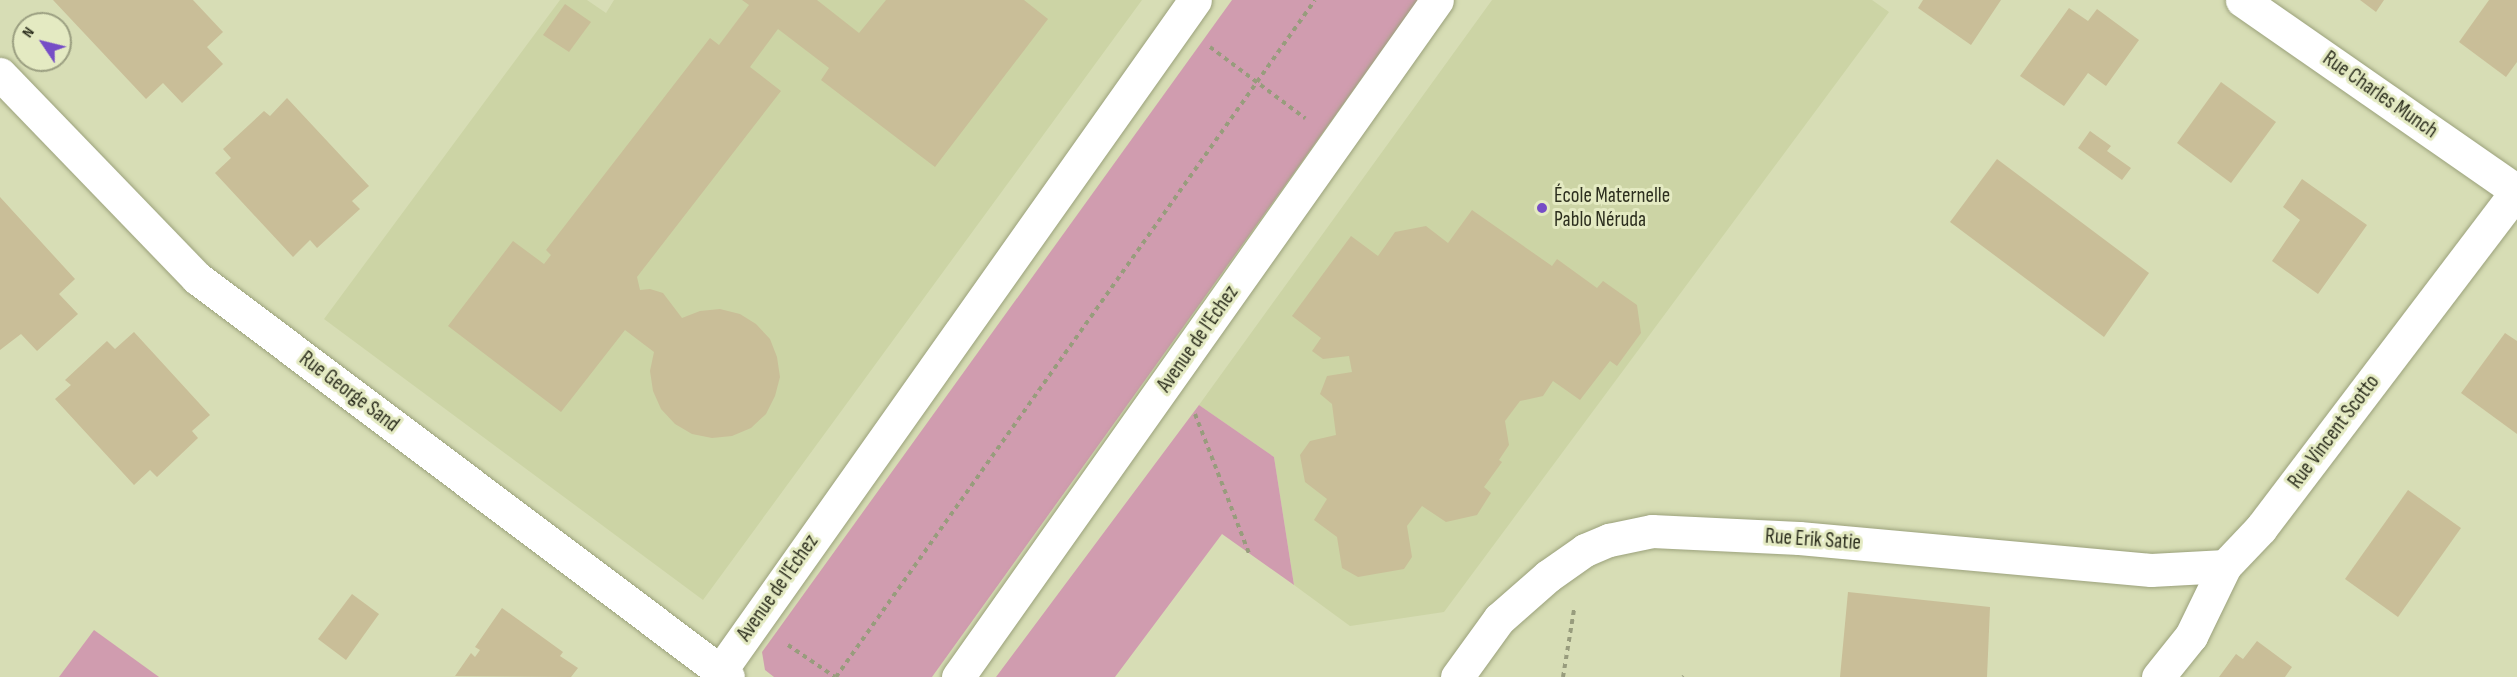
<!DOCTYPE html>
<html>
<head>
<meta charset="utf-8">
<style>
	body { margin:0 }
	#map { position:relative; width:2517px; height:677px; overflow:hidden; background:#d7ddb5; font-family:"Sofia Sans Condensed",sans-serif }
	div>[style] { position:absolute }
	.built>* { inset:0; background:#ccd4a5 }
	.green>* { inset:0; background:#d09caf }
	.building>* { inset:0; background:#c9be98 }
	.path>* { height:4px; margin-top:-2px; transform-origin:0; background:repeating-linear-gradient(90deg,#989c7d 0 4.5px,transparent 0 9px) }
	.roads { filter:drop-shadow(0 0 2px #9ba17b) drop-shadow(0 0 2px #9ba17b) }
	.minor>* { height:33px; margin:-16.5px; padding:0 16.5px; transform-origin:16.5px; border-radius:16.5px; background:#fff }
	.dots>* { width:16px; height:16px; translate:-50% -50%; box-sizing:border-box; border:3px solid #e4eac2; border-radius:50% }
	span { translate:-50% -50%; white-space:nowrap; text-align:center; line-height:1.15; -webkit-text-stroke:6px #e4eac2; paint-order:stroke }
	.street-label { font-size:21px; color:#2d2f1f }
	.poi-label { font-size:21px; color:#2d2f1f }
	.left { translate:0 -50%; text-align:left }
	.north { position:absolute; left:12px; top:12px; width:60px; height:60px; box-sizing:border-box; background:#e4eac2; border:2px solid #9b9f81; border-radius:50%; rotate:305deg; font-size:16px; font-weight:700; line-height:24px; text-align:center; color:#2d2f1f }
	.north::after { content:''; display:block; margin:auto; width:21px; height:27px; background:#764dc6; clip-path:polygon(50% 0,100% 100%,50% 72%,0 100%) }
</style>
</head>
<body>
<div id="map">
	<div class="built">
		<i style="clip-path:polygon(560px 0,587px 0,606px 13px,614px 0,1142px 0,703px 600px,324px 319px)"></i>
		<i style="clip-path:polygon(1492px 0,1872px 0,1889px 12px,1444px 612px,1350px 626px,1294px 585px,1274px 457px,1199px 405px)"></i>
	</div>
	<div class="green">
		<i style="clip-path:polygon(1232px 0,1418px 0,932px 677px,774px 677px,765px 670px,762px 652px)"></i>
		<i style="clip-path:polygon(1199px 405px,1274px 457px,1294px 585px,1222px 534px,1115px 677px,996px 677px)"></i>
		<i style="clip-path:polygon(94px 630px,159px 677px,59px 677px)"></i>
	</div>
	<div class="building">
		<i style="clip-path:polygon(53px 0,193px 0,223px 32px,207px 47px,223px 64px,182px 103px,163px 83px,146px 99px)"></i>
		<i style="clip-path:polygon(742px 0,817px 0,859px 33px,886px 0,1024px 0,1048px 19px,935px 167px,821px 80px,829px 68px,778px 29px,750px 67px,781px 91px,637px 277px,640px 290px,650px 289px,663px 293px,682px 318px,700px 311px,720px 309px,740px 314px,756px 324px,770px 339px,777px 357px,780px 377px,775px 396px,766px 414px,751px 428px,732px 436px,712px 438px,692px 434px,675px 424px,661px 409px,653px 391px,650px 371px,654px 352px,625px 330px,561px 412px,448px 326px,513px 241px,544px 264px,551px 255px,546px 250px,710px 38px,719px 45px,749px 5px)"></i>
		<i style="clip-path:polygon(1923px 0,2001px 0,1971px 45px,1918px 8px)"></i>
		<i style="clip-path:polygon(2360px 0,2384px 0,2376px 12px)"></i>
		<i style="clip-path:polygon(2489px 0,2517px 0,2517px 62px,2506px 77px,2459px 42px)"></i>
		<i style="clip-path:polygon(565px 4px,591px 22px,569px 52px,543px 35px)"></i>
		<i style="clip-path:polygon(2069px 8px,2088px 21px,2097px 9px,2139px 40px,2106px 86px,2088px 73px,2064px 106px,2020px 76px)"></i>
		<i style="clip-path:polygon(2221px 82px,2276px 122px,2231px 183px,2177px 143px)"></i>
		<i style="clip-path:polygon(287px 98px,369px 186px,352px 201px,360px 209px,317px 248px,310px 240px,293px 257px,215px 173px,231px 158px,223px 149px,264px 111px,270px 116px)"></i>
		<i style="clip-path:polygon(2090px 131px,2111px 146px,2107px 151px,2131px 168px,2122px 180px,2078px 148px)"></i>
		<i style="clip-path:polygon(1997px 159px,2149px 273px,2104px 337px,1950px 222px)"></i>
		<i style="clip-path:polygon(2302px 179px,2367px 225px,2318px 294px,2272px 261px,2300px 220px,2283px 207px)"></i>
		<i style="clip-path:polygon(0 197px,75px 279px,59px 294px,78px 314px,37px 351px,21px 334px,0 350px)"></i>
		<i style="clip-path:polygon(1472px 210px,1552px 266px,1557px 259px,1597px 288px,1603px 281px,1637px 305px,1641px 333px,1617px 366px,1610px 361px,1580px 400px,1553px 381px,1543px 396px,1520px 401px,1505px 421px,1509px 445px,1499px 460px,1502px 462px,1484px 487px,1491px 493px,1477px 515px,1446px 522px,1422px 506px,1407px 526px,1412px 557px,1404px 569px,1358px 577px,1342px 568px,1337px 537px,1314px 520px,1327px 499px,1305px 482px,1300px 455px,1310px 441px,1336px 435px,1332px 404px,1320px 394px,1327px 376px,1352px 372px,1349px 356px,1323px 359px,1312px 351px,1321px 338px,1292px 316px,1351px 236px,1378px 256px,1395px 232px,1426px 226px,1448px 243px)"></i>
		<i style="clip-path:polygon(134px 332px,210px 415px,192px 431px,198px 438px,157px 477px,150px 470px,134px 485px,55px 399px,71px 385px,65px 380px,107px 341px,115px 349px)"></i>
		<i style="clip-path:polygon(2505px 333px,2517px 341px,2517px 434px,2461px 393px)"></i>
		<i style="clip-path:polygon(2408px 490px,2461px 528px,2398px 617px,2345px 579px)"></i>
		<i style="clip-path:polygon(1848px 592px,1990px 607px,1987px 677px,1840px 677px)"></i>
		<i style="clip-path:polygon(352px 594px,379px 614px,346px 660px,318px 639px)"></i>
		<i style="clip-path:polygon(502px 608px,563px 652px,560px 656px,578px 668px,571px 677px,455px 676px,471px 653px,475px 657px,480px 650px,475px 647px)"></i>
		<i style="clip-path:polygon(2257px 641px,2292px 667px,2285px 677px,2219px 677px,2236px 654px,2243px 659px)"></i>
	</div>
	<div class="path">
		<i style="left:1210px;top:47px;width:119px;rotate:36.8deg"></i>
		<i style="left:1195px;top:414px;width:149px;rotate:68.8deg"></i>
		<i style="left:788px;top:645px;width:57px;rotate:34.2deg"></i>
		<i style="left:836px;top:677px;width:829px;rotate:-54.72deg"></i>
		<i style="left:1563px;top:677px;width:68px;rotate:-80.7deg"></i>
		<i style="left:1683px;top:677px;width:1px;rotate:-45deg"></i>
	</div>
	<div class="roads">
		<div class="minor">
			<i style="left:2242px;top:0;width:335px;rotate:34.8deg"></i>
			<i style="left:0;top:74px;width:284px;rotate:46deg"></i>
			<i style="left:197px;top:278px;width:664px;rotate:36.92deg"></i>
			<i style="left:716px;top:677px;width:829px;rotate:-54.72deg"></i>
			<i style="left:958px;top:677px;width:829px;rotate:-54.72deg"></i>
			<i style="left:1457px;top:677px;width:72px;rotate:-54.1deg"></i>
			<i style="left:1499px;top:619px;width:65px;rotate:-41.3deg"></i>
			<i style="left:1548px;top:576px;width:45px;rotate:-35.1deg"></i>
			<i style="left:1585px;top:550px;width:26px;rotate:-23deg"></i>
			<i style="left:1609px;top:540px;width:44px;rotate:-11.8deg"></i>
			<i style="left:1652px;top:531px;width:147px;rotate:2.7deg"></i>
			<i style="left:1799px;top:538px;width:353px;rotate:5.2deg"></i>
			<i style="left:2151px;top:570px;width:74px;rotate:-3.1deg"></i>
			<i style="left:2158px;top:677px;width:53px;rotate:-51.2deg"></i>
			<i style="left:2191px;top:636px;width:78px;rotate:-64.1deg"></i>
			<i style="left:2225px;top:566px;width:52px;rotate:-46.5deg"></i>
			<i style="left:2261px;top:528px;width:423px;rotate:-52.8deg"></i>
		</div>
	</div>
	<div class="dots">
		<i style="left:1542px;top:208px;background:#764dc6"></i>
	</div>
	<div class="street-label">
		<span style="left:2380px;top:95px;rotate:35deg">Rue Charles Munch</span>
		<span style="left:1198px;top:339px;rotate:-55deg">Avenue de l'Echez</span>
		<span style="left:349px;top:392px;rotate:37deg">Rue George Sand</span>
		<span style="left:2334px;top:432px;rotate:-53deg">Rue Vincent Scotto</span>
		<span style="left:1813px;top:540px;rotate:4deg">Rue Erik Satie</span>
		<span style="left:778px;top:588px;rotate:-55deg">Avenue de l'Echez</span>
	</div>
	<div class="poi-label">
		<span class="left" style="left:1554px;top:208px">École Maternelle<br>Pablo Néruda</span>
	</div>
	<div class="north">N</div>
</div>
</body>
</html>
